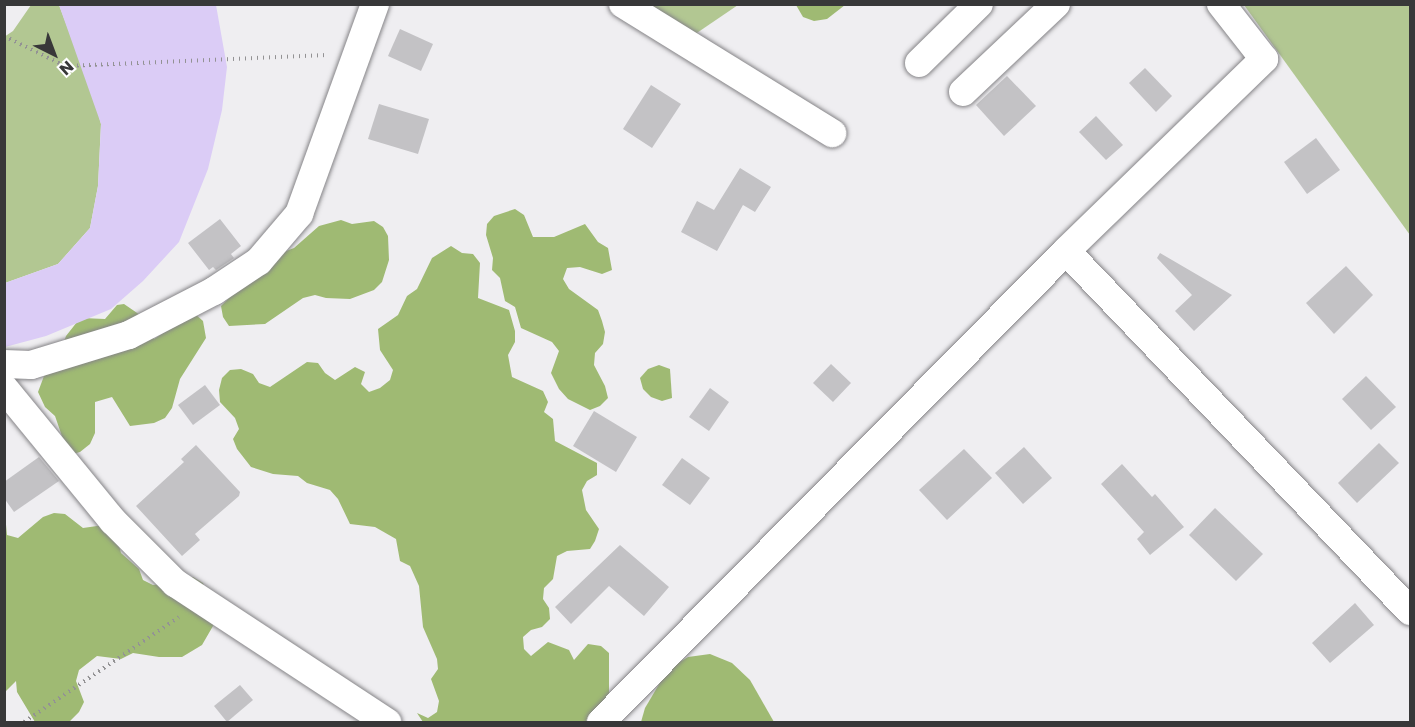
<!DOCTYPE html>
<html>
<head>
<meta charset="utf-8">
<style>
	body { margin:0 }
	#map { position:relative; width:1415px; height:727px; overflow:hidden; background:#efeef1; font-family:Poppins,sans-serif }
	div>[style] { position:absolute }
	.green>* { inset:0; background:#b2c792 }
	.forest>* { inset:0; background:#9fba73 }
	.water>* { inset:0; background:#dbccf6 }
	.building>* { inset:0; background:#c3c2c5 }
	.path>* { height:4px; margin-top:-2px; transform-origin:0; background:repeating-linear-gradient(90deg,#939294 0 1.5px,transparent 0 6px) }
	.roads { filter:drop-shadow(0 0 2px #858487) drop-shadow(0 0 2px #858487) }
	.minor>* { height:28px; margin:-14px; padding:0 14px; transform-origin:14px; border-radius:14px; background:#fff }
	span { translate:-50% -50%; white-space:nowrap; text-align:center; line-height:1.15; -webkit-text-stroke:4.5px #fff; paint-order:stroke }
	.frame { position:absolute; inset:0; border:6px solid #383839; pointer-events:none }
	.north { position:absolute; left:24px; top:24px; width:60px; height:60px; -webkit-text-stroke:4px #fff; paint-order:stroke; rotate:138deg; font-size:16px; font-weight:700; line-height:24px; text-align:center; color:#383839 }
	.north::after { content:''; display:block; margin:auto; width:21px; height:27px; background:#383839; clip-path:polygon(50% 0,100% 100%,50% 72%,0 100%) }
</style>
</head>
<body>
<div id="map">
	<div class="green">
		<i style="clip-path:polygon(31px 5px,59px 5px,94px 97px,101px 124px,98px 186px,90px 228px,58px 264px,5px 283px,4px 37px,13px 31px)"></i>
		<i style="clip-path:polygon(639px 5px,738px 5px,685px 41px)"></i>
		<i style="clip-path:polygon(1244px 5px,1410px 5px,1410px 235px)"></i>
	</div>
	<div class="forest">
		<i style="clip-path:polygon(796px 5px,796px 4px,845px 5px,827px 19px,814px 21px,803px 17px)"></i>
		<i style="clip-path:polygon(515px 209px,524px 215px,533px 237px,554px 237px,585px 224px,598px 242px,608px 248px,612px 270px,602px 274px,580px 267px,567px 268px,563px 279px,569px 289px,598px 310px,602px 321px,605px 332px,603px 344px,595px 353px,594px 365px,605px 386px,608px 398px,600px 406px,590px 410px,568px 399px,559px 389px,551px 373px,559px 351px,552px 342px,521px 328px,515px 307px,505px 301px,500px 278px,492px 270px,493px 258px,486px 235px,487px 224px,494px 216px)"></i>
		<i style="clip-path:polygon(341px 220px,352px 224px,374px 221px,383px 227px,388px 236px,389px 260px,382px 282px,374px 290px,350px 299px,326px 298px,315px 295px,303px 298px,265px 324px,229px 326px,223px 317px,221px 306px,238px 289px,273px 256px,294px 248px,319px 226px)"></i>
		<i style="clip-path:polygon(451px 246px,462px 253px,473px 254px,480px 263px,478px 298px,509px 310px,515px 331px,515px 342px,508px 355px,512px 377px,543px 391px,548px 402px,544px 412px,553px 419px,555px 441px,597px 463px,597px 475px,587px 481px,582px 490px,586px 510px,599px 529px,595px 541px,590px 549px,567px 551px,557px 556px,553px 579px,544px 588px,543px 599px,549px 608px,550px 619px,542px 627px,531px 630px,523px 637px,524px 649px,531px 656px,548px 642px,569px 650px,574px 660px,588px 644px,601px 646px,609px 653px,609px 701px,595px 722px,423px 722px,417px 713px,428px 718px,437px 712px,439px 701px,431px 679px,438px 669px,437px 659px,423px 627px,419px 586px,410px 566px,400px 561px,396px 539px,375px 527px,350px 524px,338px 499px,330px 490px,307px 483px,298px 476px,273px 474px,251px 467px,237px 449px,233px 439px,239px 429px,235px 418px,220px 402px,219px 390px,222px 378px,230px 370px,241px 369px,253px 374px,259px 383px,270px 387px,307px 362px,318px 363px,325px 373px,335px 380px,355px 367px,365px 372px,361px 384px,369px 392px,380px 388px,390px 380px,393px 370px,380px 350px,378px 329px,398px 315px,407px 296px,417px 289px,432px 258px)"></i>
		<i style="clip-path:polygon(124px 304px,143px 317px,154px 339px,194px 313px,203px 321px,206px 338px,180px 379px,172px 408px,165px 418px,154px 423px,130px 426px,112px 397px,95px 402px,95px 433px,90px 444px,80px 452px,73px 454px,65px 445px,55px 416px,45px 407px,38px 392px,44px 376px,54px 370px,66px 336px,77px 322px,82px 318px,105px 319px,117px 305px)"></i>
		<i style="clip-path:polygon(659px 365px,670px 369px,672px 398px,662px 401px,651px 397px,643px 389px,640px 378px,648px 369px)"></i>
		<i style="clip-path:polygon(54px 513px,65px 514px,83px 528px,104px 525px,118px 542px,121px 553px,139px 569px,143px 580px,153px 585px,175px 583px,182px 577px,193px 577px,203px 583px,215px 615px,213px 626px,202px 645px,182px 657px,159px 657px,133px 653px,121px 659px,97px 656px,79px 670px,76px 681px,84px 702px,79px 712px,69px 722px,35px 722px,17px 692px,16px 681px,5px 692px,5px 514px,7px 535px,18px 538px,43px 517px)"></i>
		<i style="clip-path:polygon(710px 654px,732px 663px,750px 680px,774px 722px,641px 722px,645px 708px,668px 669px,688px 657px)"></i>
	</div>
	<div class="water">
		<i style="clip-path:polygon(59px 5px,216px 5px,227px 67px,222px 110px,208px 169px,179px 242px,143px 281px,111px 309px,46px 336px,5px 347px,5px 283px,58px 264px,90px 228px,98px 186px,101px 124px)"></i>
	</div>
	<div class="building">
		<i style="clip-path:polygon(400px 29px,433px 44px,421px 71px,388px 56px)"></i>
		<i style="clip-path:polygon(1145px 68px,1172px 96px,1156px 112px,1129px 83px)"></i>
		<i style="clip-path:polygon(1007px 76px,1036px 106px,1004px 136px,976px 105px)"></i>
		<i style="clip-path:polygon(651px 85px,681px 104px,652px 148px,623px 129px)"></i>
		<i style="clip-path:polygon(379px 104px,429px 119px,418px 154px,368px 139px)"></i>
		<i style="clip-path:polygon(1096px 116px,1123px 145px,1106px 160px,1079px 132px)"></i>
		<i style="clip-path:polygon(1316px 138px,1340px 170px,1307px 194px,1284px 162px)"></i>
		<i style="clip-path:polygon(740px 168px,771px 187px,755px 212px,743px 205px,717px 251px,681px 232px,697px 201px,714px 210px)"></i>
		<i style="clip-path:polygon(220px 219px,241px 246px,231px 254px,234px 258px,216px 270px,213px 267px,209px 270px,188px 243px)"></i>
		<i style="clip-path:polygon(1160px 253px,1232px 295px,1194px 331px,1175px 311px,1192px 295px,1157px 258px)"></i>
		<i style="clip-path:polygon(1346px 266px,1373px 295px,1334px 334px,1306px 303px)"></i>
		<i style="clip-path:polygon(831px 364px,851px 383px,833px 402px,813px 383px)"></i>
		<i style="clip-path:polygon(1366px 376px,1396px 407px,1371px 430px,1342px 399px)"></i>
		<i style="clip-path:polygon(205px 385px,220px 405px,193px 425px,178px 405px)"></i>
		<i style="clip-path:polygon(710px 388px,729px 402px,709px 431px,689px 417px)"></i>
		<i style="clip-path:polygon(594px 411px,637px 437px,616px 472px,573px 446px)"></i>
		<i style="clip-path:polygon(1379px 443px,1399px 463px,1357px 503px,1338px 483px)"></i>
		<i style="clip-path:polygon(196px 445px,240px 492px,239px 496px,195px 534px,200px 540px,182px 556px,136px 506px,184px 462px,181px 459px)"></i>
		<i style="clip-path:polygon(1024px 447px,1052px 478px,1023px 504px,995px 473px)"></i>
		<i style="clip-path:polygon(964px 449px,992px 478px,947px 520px,919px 490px)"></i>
		<i style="clip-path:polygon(39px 457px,59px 481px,14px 512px,4px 498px,4px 482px)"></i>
		<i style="clip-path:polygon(682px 458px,710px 478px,690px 505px,662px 485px)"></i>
		<i style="clip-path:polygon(1122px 464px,1152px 497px,1155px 494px,1184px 527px,1150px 555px,1137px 539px,1144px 532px,1101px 484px)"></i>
		<i style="clip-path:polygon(1215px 508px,1263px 554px,1236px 581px,1189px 535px)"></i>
		<i style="clip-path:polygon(620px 545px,669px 587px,644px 616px,609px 586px,571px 624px,555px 607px)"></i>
		<i style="clip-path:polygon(1355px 603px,1374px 625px,1330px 663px,1312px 643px)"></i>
		<i style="clip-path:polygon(240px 685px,253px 700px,227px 722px,214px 706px)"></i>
	</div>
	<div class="path">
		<i style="left:4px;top:36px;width:68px;rotate:26.2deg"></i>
		<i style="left:65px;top:66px;width:262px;rotate:-2.4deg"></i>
		<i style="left:24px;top:722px;width:187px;rotate:-34.1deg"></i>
	</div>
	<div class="roads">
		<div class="minor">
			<i style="left:623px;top:4px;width:246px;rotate:31.7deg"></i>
			<i style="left:919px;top:63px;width:84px;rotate:-44.5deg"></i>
			<i style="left:963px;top:92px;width:128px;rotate:-43.4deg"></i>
			<i style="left:1066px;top:251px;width:498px;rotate:46.3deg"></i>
			<i style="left:4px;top:364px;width:27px;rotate:2deg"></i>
			<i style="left:31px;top:365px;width:102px;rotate:-17deg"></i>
			<i style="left:129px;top:335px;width:96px;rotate:-27.4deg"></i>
			<i style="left:214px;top:291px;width:54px;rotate:-33.7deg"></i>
			<i style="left:259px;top:261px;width:62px;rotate:-49.6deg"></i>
			<i style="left:299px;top:214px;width:223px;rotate:-70.1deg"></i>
			<i style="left:4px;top:388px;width:172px;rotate:50.7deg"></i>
			<i style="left:113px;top:521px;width:88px;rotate:45deg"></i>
			<i style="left:175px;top:583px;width:254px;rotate:33.3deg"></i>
			<i style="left:601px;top:722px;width:662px;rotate:-45.37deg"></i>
			<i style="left:1066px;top:251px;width:276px;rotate:-44.1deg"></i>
			<i style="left:1264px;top:59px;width:70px;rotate:-128deg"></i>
		</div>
	</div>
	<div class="frame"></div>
	<div class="north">N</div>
</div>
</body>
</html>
